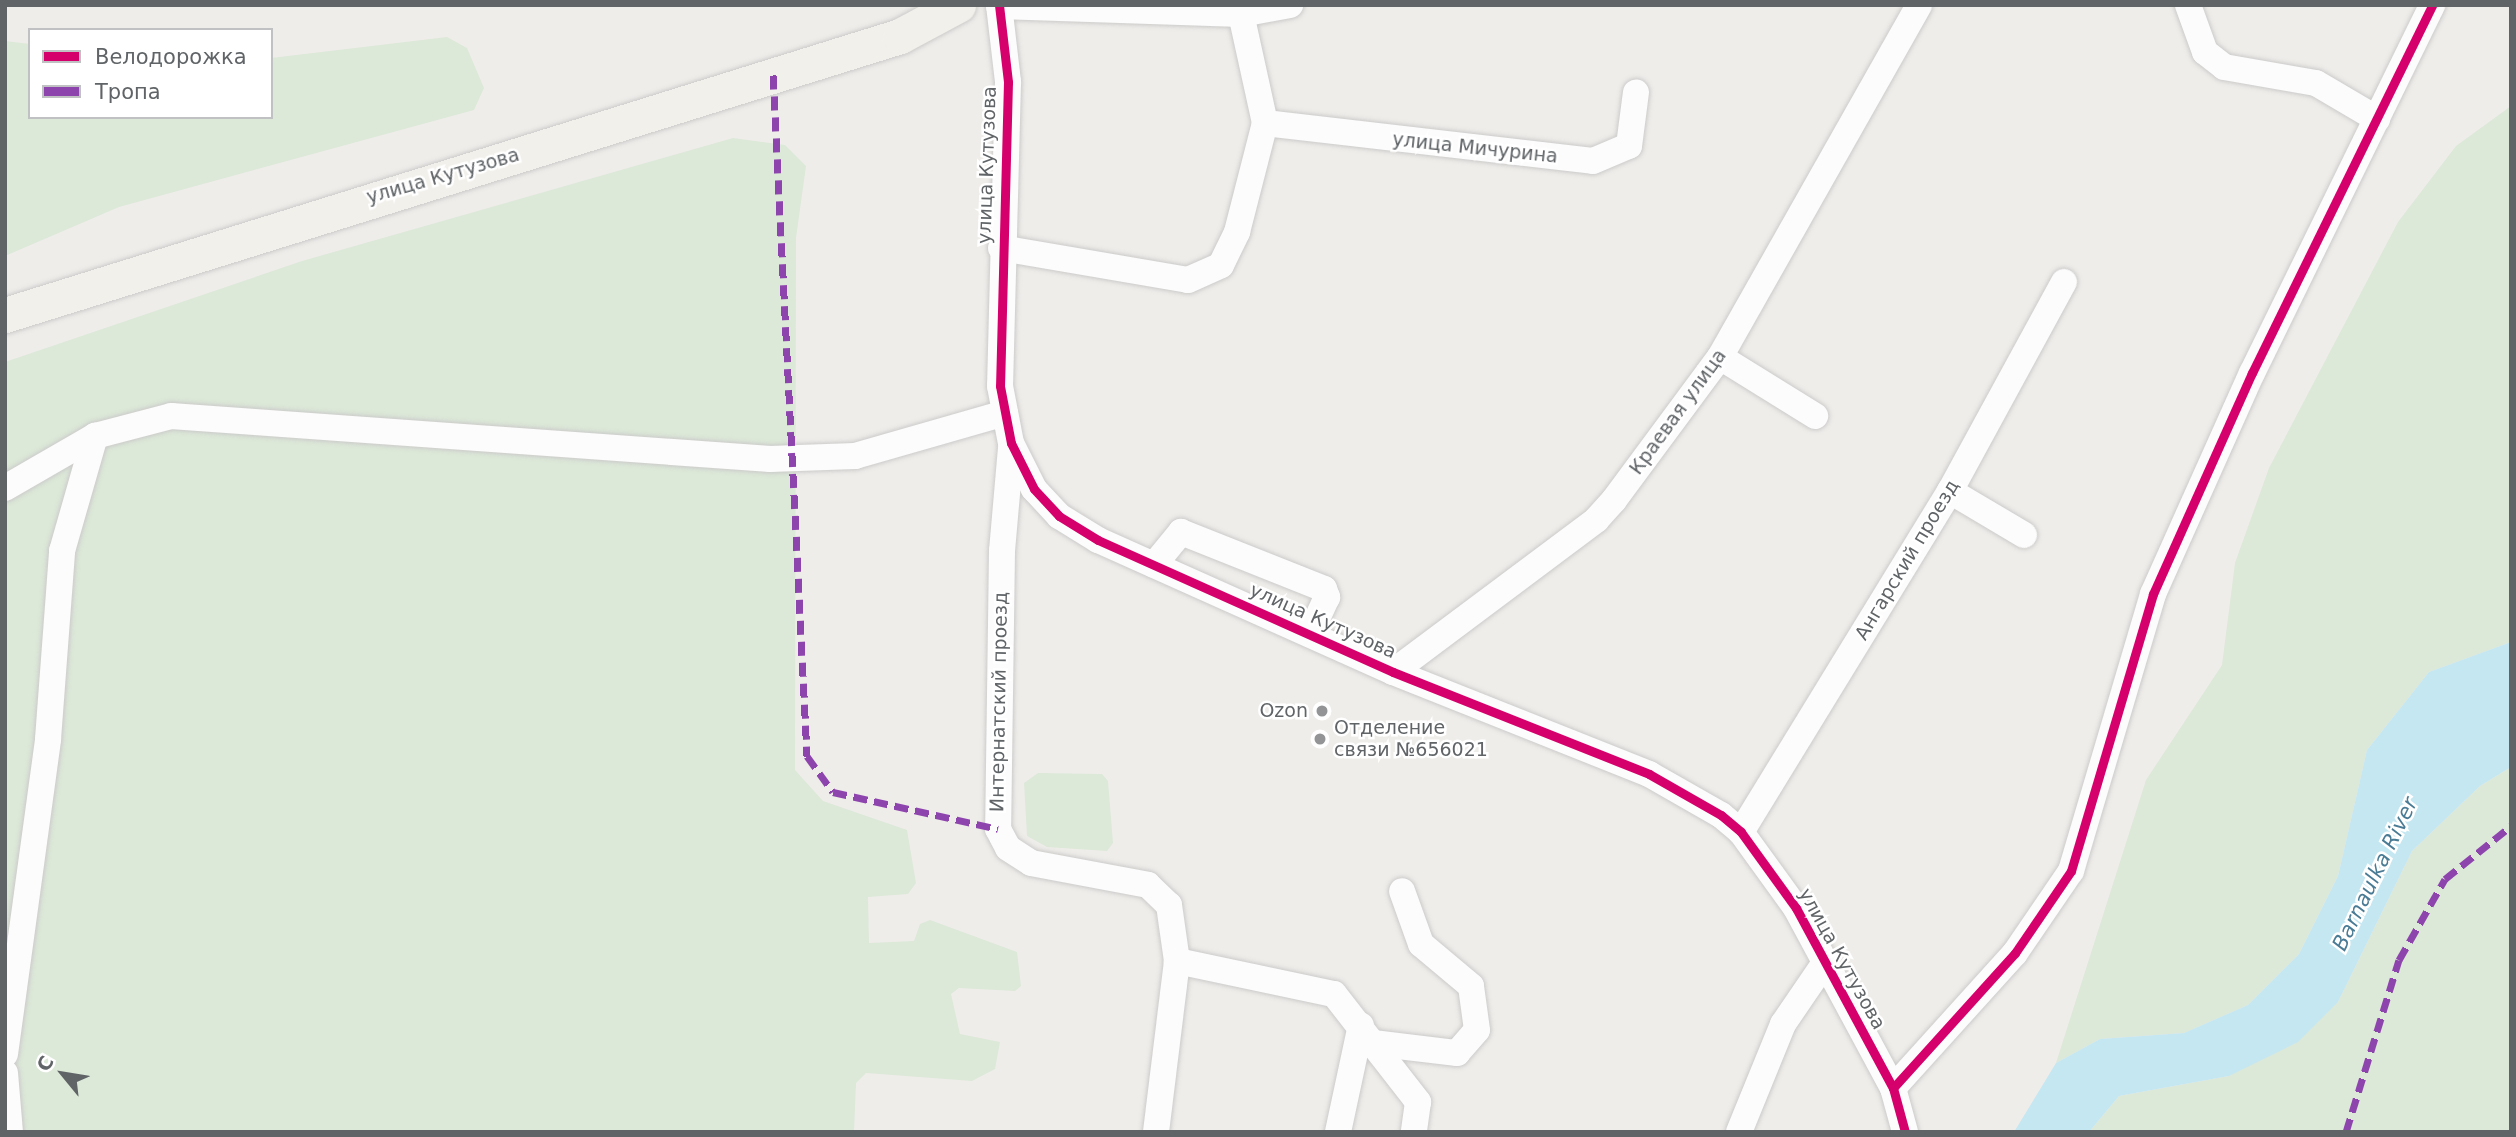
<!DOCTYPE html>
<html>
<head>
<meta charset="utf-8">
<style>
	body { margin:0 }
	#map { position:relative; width:2516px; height:1137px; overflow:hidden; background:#efedea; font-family:"DejaVu Sans",sans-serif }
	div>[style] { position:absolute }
	.green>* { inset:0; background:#dce8d8 }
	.water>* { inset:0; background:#c5e7f2 }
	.roads { filter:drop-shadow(0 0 2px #cbcbca) drop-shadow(0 0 2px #cbcbca) }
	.minor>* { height:26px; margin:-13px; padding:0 13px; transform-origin:13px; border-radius:13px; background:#fdfcfc }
	.major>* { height:35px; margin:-17.5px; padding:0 17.5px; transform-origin:17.5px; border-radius:17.5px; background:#f2f0eb }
	.quiet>* { height:7px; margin-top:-3.5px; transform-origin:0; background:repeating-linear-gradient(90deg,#8e44ad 0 14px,transparent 0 21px) }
	.cycleway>* { height:9px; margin:-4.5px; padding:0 4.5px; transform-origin:4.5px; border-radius:4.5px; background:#d6006c }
	.dots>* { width:19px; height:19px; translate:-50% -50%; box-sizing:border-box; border:4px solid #fff; border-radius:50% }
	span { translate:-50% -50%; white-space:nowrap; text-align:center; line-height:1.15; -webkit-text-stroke:5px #fff; paint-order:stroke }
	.street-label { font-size:19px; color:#606467 }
	.poi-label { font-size:19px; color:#606467 }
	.right { translate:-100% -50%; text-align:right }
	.left { translate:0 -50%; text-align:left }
	.water-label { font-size:21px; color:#4a7b95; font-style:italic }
	.frame { position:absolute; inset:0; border:7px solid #606467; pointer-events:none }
	.legend { position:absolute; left:28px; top:28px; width:245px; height:91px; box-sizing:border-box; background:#fff; border:2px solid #bfc1c2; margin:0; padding:9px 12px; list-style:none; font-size:21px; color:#606467 }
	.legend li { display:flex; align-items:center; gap:14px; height:35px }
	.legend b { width:35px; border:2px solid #bfc1c2 }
	.north { position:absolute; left:28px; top:1039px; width:70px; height:70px; -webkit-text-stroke:5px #fff; paint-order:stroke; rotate:300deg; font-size:19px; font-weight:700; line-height:28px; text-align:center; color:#606467 }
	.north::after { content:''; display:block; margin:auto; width:24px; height:32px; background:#606467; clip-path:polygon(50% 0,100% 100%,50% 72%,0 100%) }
</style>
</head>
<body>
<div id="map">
	<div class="green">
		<i style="clip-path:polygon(447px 37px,467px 48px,484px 88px,474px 110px,119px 207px,5px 256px,5px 41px,30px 44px,30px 117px,271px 117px,271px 58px)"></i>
		<i style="clip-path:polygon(2511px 106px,2511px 642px,2429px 672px,2367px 750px,2338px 876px,2299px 954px,2248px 1005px,2184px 1033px,2100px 1039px,2056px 1063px,2146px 780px,2222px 665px,2235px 563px,2269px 468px,2398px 222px,2456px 146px)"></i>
		<i style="clip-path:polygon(733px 138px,785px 145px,806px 166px,796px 238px,795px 770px,823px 801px,907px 830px,916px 883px,908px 894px,868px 897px,869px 943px,914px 941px,920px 924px,930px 920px,1017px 952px,1021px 986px,1015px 991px,959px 988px,951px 994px,960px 1034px,1000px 1042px,995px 1069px,972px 1081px,866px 1073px,856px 1083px,854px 1132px,5px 1132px,5px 362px,302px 261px)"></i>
		<i style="clip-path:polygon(2511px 767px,2511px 1132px,2089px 1132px,2119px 1096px,2229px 1076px,2338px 1002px,2412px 851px,2480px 786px)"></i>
		<i style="clip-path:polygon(1038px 773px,1102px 774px,1108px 781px,1113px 843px,1107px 851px,1047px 847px,1027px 836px,1024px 783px)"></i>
	</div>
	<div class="water">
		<i style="clip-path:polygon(2511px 642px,2511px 767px,2480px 786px,2412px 851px,2338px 1002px,2298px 1042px,2229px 1076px,2119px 1096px,2089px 1132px,2014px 1132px,2056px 1063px,2100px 1039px,2184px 1033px,2248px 1005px,2299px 954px,2338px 876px,2367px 750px,2429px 672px)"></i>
	</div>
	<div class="roads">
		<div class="minor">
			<i style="left:999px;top:5px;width:78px;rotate:83.3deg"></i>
			<i style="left:1008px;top:82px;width:304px;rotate:91.5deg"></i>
			<i style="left:1000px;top:386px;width:58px;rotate:79.1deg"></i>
			<i style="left:1011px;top:443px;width:51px;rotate:63.4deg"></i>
			<i style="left:1034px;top:489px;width:37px;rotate:47deg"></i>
			<i style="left:1059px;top:516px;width:46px;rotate:31.6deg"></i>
			<i style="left:1098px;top:540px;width:323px;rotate:24.1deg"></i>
			<i style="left:1393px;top:672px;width:276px;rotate:21.7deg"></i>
			<i style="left:1649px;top:774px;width:83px;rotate:29.7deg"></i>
			<i style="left:1721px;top:815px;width:26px;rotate:40deg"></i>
			<i style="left:1741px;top:832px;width:94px;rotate:54.1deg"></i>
			<i style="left:1796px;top:908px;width:204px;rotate:61.7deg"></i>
			<i style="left:1893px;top:1088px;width:46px;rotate:74.7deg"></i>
			<i style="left:2188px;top:5px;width:50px;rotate:70.1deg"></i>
			<i style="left:2205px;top:52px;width:24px;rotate:38deg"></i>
			<i style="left:2224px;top:67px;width:93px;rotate:9.9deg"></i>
			<i style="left:2316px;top:83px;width:71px;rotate:30.5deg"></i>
			<i style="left:999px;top:6px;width:242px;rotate:1.9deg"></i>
			<i style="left:1241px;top:14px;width:50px;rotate:-10.4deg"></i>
			<i style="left:1265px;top:123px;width:330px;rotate:6.6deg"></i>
			<i style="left:1593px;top:161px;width:39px;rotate:-23deg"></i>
			<i style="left:1629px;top:146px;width:54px;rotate:-82.6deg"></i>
			<i style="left:1001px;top:248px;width:190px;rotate:9.7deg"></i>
			<i style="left:1188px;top:280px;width:36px;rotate:-24deg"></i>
			<i style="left:1221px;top:265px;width:37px;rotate:-64deg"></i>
			<i style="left:1237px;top:232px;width:113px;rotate:-75.6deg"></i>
			<i style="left:1265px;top:123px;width:112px;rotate:-102.4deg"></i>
			<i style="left:1720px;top:357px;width:112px;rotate:31.8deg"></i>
			<i style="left:1011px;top:448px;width:103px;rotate:95deg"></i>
			<i style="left:1002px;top:551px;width:278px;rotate:90.8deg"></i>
			<i style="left:998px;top:829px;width:21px;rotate:62deg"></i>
			<i style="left:1008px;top:848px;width:27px;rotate:33deg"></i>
			<i style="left:1031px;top:863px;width:119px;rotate:10.6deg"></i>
			<i style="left:1148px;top:885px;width:29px;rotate:44deg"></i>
			<i style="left:1169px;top:905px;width:57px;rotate:81.9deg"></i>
			<i style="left:1177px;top:961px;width:172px;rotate:97deg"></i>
			<i style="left:5px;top:488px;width:104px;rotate:-30deg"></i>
			<i style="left:95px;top:436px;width:79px;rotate:-14.7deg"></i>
			<i style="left:171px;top:416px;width:601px;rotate:4.11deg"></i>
			<i style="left:770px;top:459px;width:85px;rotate:-2deg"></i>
			<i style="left:855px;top:456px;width:156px;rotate:-16deg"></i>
			<i style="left:1950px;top:491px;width:86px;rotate:30.7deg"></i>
			<i style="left:1154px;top:565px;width:43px;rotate:-50.7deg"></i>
			<i style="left:1181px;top:532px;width:154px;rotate:21.7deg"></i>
			<i style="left:1324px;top:589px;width:9px;rotate:69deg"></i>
			<i style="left:1327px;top:597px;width:41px;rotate:114.7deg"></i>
			<i style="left:1393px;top:672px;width:254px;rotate:-36.8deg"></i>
			<i style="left:1596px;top:520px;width:27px;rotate:-48deg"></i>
			<i style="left:1614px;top:500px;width:178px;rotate:-53.5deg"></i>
			<i style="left:1720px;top:357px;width:404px;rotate:-60.5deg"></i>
			<i style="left:1741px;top:832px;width:400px;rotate:-58.5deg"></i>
			<i style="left:1950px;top:491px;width:238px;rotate:-61.4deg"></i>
			<i style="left:1177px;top:961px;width:160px;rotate:11.9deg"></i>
			<i style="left:1334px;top:994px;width:137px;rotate:52.1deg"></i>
			<i style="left:1418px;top:1102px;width:30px;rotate:98deg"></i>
			<i style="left:1373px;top:1043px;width:85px;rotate:6.8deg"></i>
			<i style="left:1457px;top:1053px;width:30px;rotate:-49deg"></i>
			<i style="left:1477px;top:1030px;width:44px;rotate:-97.8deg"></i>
			<i style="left:1471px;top:986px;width:65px;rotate:-140deg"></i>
			<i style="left:1421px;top:944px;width:56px;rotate:-109.7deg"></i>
			<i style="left:5px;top:1054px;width:318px;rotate:-82.2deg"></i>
			<i style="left:48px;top:739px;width:189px;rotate:-85.7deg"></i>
			<i style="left:62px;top:551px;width:120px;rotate:-74deg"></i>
			<i style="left:5px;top:1073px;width:59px;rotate:85.2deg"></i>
			<i style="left:1893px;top:1088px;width:182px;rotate:-47.9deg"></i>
			<i style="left:2015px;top:953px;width:99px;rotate:-55.7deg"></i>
			<i style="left:2071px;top:871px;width:289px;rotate:-73.5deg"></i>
			<i style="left:2153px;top:594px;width:242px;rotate:-65.9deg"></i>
			<i style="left:2252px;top:373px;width:410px;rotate:-63.9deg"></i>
			<i style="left:1338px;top:1132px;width:109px;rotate:-77.9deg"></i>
			<i style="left:1739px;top:1132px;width:117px;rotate:-67.8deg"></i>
			<i style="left:1783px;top:1024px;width:76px;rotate:-55.7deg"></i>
		</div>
		<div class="major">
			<i style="left:5px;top:315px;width:937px;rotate:-17.31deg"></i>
			<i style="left:900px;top:36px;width:66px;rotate:-28.1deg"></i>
		</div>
	</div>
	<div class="quiet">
		<i style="left:773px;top:75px;width:682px;rotate:87.14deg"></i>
		<i style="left:807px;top:756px;width:44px;rotate:54.2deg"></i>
		<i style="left:833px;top:792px;width:169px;rotate:12.6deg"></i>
		<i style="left:2346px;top:1132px;width:180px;rotate:-72.9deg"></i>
		<i style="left:2399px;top:960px;width:93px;rotate:-60.4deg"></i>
		<i style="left:2445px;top:879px;width:85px;rotate:-38.8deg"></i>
	</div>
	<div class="cycleway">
		<i style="left:999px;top:5px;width:78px;rotate:83.3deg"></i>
		<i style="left:1008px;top:82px;width:304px;rotate:91.5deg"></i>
		<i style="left:1000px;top:386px;width:58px;rotate:79.1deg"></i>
		<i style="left:1011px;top:443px;width:51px;rotate:63.4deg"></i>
		<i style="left:1034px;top:489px;width:37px;rotate:47deg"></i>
		<i style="left:1059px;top:516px;width:46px;rotate:31.6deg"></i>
		<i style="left:1098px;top:540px;width:323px;rotate:24.1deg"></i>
		<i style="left:1393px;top:672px;width:276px;rotate:21.7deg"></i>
		<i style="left:1649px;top:774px;width:83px;rotate:29.7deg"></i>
		<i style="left:1721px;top:815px;width:26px;rotate:40deg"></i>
		<i style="left:1741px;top:832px;width:94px;rotate:54.1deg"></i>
		<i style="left:1796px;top:908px;width:204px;rotate:61.7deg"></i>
		<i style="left:1893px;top:1088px;width:46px;rotate:74.7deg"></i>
		<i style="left:1893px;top:1088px;width:182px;rotate:-47.9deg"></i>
		<i style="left:2015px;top:953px;width:99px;rotate:-55.7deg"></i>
		<i style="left:2071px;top:871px;width:289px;rotate:-73.5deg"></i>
		<i style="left:2153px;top:594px;width:242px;rotate:-65.9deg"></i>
		<i style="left:2252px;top:373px;width:410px;rotate:-63.9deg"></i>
	</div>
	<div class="dots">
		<i style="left:1322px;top:711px;background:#929495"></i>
		<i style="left:1320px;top:739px;background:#929495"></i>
	</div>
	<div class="street-label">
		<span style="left:1475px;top:148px;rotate:6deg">улица Мичурина</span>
		<span style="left:987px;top:165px;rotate:-88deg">улица Кутузова</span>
		<span style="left:443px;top:176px;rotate:-16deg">улица Кутузова</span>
		<span style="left:1678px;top:412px;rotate:-54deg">Краевая улица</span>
		<span style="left:1907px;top:560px;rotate:-59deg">Ангарский проезд</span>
		<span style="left:1323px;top:621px;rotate:24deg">улица Кутузова</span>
		<span style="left:999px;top:702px;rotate:-89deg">Интернатский проезд</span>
		<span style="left:1842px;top:959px;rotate:61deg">улица Кутузова</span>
	</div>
	<div class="poi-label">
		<span class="right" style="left:1308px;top:711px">Ozon</span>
		<span class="left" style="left:1334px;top:739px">Отделение<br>связи №656021</span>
	</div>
	<div class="water-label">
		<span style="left:2375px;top:874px;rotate:-64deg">Barnaulka River</span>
	</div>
	<div class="frame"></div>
	<ul class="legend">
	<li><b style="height:9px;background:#d6006c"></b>Велодорожка</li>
	<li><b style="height:9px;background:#8e44ad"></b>Тропа</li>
	</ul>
	<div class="north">С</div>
</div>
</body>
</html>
